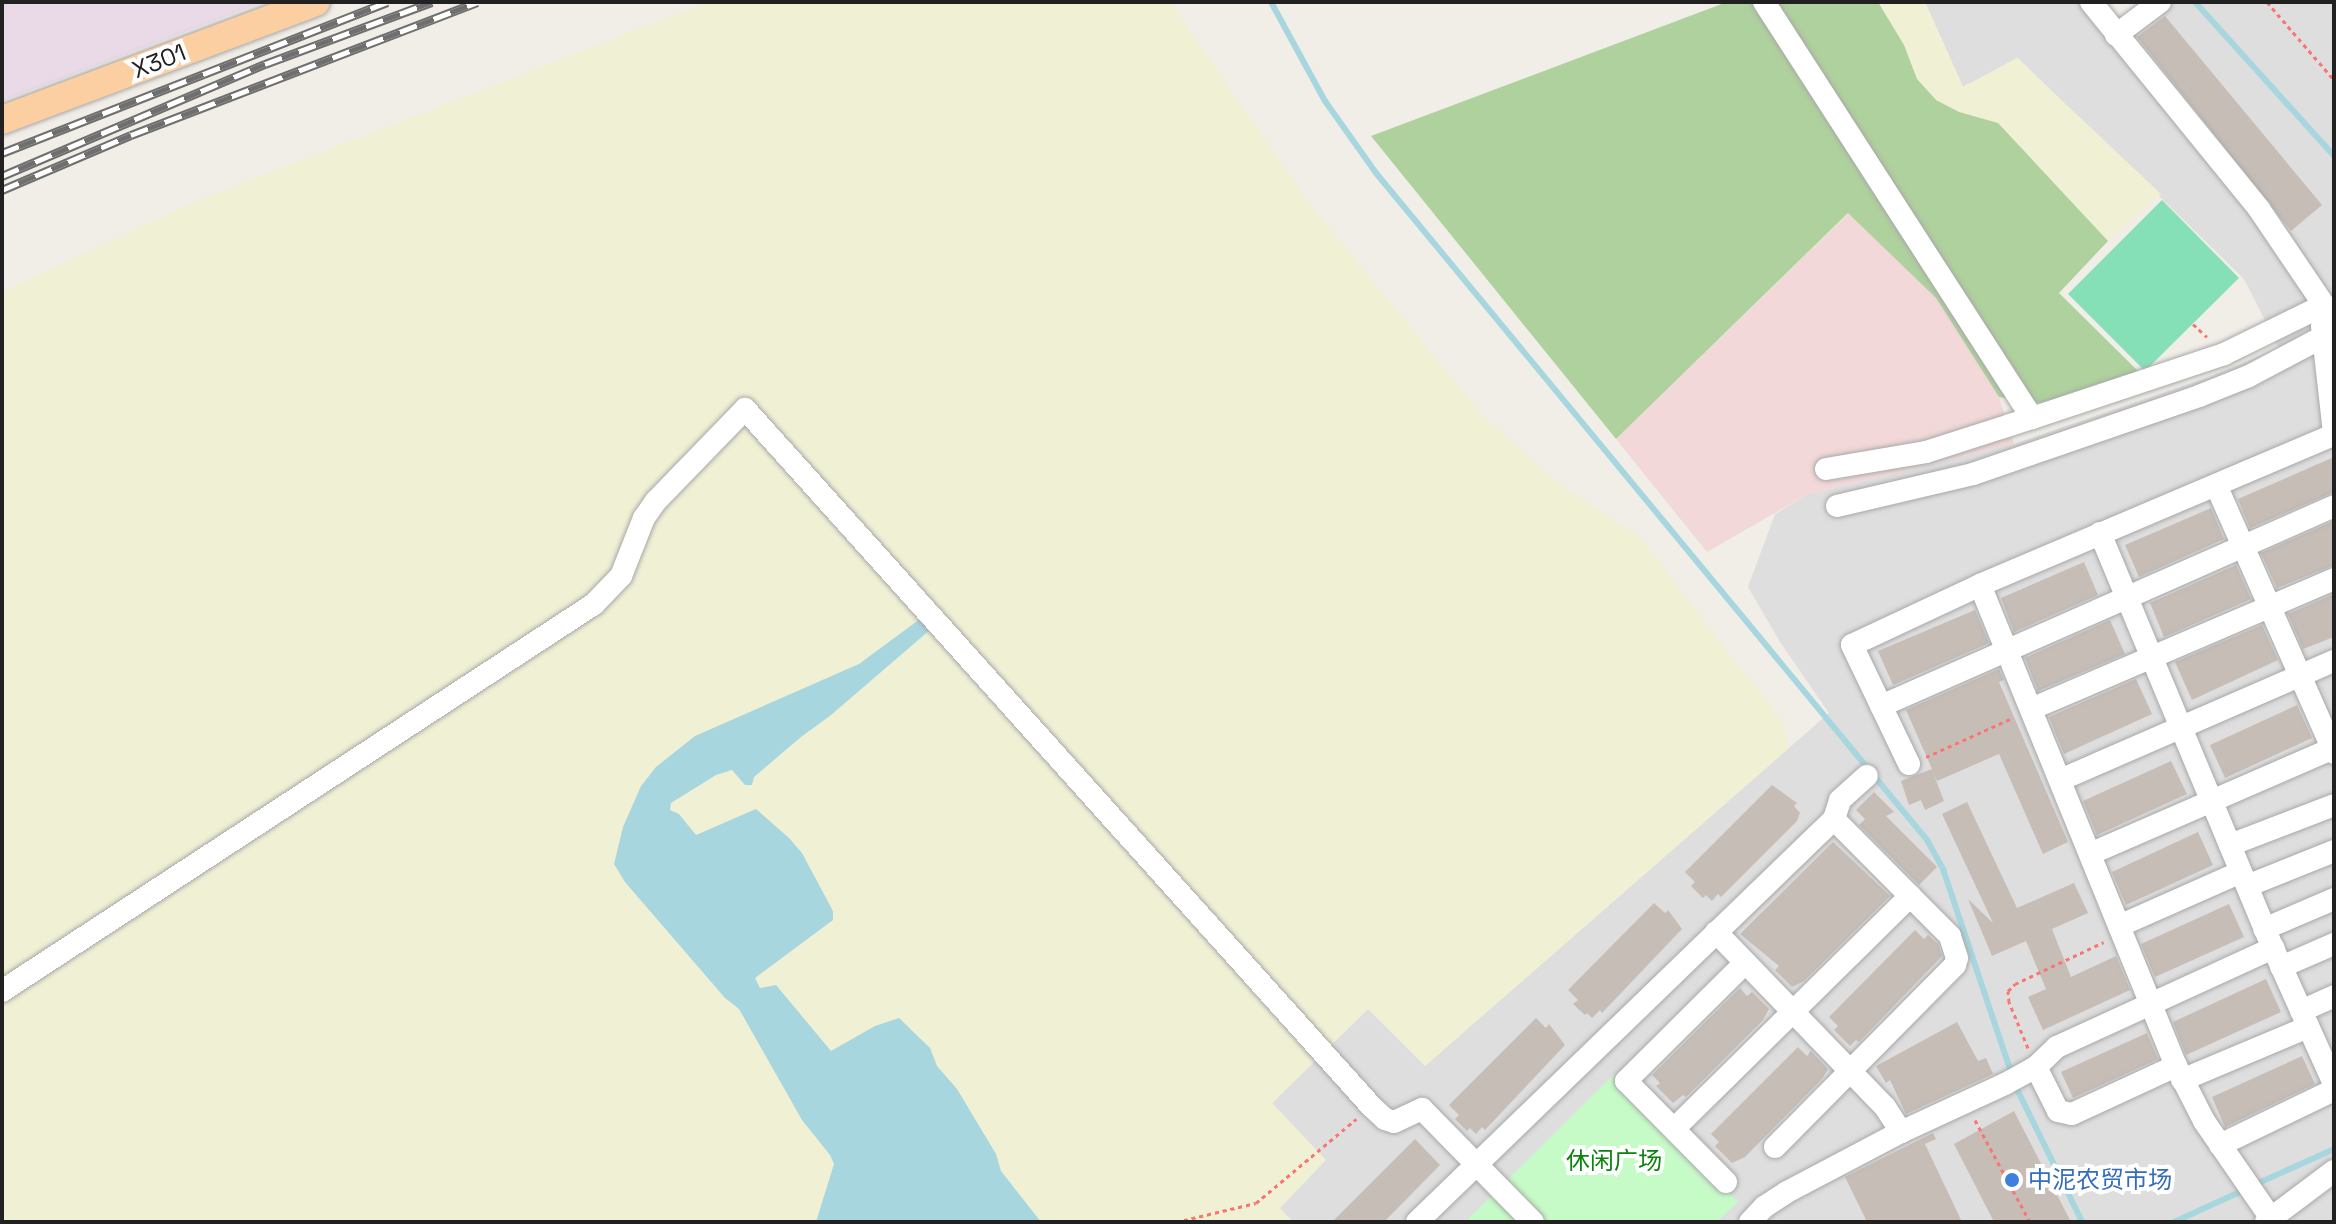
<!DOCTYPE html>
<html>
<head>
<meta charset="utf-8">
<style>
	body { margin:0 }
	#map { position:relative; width:2336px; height:1224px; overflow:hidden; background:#f1eee8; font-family:"Space Grotesk","Noto Sans SC",sans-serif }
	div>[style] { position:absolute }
	.residential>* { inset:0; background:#dfdede }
	.commercial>* { inset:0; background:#f2d8d8 }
	.industrial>* { inset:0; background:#eadae8 }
	.farmland>* { inset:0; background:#eff0d4 }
	.forest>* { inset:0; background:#afd19d }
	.park>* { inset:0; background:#c6fac7 }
	.pitch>* { inset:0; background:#86e0b7 }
	.water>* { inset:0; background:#a8d6df }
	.stream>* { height:6px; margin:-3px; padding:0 3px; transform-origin:3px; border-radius:3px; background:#a8d6df }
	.building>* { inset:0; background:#c6bdb7 }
	.path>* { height:3px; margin-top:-1.5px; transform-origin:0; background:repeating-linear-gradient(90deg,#fb7570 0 4px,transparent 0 8px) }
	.roads { filter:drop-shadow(0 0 2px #a8a8a8) drop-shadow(0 0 2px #a8a8a8) }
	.minor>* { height:22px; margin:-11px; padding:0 11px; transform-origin:11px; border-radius:11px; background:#fff }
	.major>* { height:28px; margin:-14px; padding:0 14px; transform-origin:14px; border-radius:14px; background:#fccfa2 }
	.rail>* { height:9px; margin-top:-4.5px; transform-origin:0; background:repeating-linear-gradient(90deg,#fff 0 18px,#6f6f6f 0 36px); box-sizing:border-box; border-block:2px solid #6f6f6f }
	.dots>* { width:22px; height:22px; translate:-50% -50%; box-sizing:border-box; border:4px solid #fff; border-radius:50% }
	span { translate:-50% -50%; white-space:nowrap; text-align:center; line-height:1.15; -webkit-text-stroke:8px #fff; paint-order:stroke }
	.street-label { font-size:24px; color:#212121 }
	.park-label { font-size:24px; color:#0b830d }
	.shop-label { font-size:24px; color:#366cbe }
	.left { translate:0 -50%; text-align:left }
	.frame { position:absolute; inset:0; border:4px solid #212121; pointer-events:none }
</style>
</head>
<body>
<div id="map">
	<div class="residential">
		<i style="clip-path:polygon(1925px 2px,2084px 2px,2120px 48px,2169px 2px,2334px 2px,2334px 1222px,1293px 1222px,1279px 1208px,1272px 1103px,1368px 1009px,1426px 1065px,1829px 713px,1780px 642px,1748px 587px,1775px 514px,1806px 495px,2014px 444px,2209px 377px,2279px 348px,2244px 279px,2018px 58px,1963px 87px)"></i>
	</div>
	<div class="commercial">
		<i style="clip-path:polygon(1849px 213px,1936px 298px,1999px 397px,2014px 444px,1806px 495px,1707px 552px,1616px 439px)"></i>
	</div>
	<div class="industrial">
		<i style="clip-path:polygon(2px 2px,264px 2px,2px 101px)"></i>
	</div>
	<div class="farmland">
		<i style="clip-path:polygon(708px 2px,1170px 2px,1307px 200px,1484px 417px,1559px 483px,1640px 537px,1784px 724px,1788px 749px,1425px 1066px,1368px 1009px,1272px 1103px,1326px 1160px,1280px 1208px,1293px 1222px,2px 1222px,2px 292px,196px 201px)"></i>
		<i style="clip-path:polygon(1878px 2px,1925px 2px,1963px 87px,2017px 58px,2161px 194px,2108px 241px,1998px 123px,1959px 112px,1936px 100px,1917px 79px,1904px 45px)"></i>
	</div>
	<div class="forest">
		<i style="clip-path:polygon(1727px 2px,1878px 2px,1904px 45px,1917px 79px,1936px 100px,1959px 112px,1998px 123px,2108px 241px,2059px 293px,2140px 373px,2043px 403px,1999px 397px,1936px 298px,1848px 213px,1616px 439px,1371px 136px)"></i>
	</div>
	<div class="park">
		<i style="clip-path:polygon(1614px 1074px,1738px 1202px,1717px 1222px,1465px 1222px)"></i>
	</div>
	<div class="pitch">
		<i style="clip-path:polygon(2162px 200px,2239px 278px,2145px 371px,2068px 294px)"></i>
	</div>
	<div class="water">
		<i style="clip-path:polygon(924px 616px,931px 629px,831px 715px,801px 737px,754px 777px,752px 785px,745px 785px,732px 770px,716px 775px,671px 803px,670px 810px,679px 814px,696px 835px,756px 809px,789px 838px,802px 853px,833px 911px,833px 920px,755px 978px,760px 988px,776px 985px,831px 1051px,875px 1026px,899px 1018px,930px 1048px,937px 1066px,957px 1089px,996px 1154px,1001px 1171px,1041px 1222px,816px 1222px,834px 1164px,830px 1155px,802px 1120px,739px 1009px,725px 998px,625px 882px,614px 864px,623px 827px,641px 786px,656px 767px,695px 736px,859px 664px)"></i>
	</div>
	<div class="stream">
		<i style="left:1271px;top:2px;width:113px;rotate:61.4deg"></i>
		<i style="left:1325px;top:101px;width:88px;rotate:54.7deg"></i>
		<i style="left:1376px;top:173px;width:865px;rotate:50.44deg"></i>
		<i style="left:1927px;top:840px;width:33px;rotate:61deg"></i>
		<i style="left:1943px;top:869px;width:217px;rotate:71.5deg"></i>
		<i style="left:2195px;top:2px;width:207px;rotate:47.9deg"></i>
		<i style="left:2015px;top:1085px;width:153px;rotate:63.9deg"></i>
		<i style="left:2254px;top:1185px;width:88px;rotate:-24.2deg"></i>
		<i style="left:2174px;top:1222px;width:77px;rotate:-24.6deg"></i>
	</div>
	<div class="building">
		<i style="clip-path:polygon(2165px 16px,2322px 205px,2291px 231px,2137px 37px)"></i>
		<i style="clip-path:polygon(2334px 457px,2334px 492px,2250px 528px,2238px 499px)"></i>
		<i style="clip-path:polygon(2211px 508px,2224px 539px,2139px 577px,2125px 545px)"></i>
		<i style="clip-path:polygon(2334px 521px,2334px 565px,2277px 588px,2261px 553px)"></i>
		<i style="clip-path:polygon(2084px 562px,2098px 595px,2014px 632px,2001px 598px)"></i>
		<i style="clip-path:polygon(2236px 565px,2251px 599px,2164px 637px,2150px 603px)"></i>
		<i style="clip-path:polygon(2334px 594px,2334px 637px,2303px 649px,2288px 614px)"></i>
		<i style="clip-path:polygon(1975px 610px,1989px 643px,1893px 685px,1878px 651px)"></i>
		<i style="clip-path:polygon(2110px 620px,2125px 654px,2038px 691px,2025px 658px)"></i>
		<i style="clip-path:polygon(2262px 625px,2278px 660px,2192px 700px,2175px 662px)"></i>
		<i style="clip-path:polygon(1999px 669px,2004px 680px,1999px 682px,2068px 842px,2043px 854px,1999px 754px,1937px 781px,1932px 770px,1944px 801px,1925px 810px,1921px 800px,1909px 805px,1901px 781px,1932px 769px,1906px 710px)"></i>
		<i style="clip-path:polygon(2136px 679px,2152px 714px,2064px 754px,2049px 717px)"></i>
		<i style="clip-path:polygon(2297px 705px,2312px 738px,2225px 778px,2210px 745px)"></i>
		<i style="clip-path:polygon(2171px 761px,2187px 794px,2097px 835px,2083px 801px)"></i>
		<i style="clip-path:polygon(1772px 785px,1797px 803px,1794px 806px,1800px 813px,1797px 821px,1721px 897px,1718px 894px,1712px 901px,1706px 895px,1703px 898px,1691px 886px,1695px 882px,1685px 872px)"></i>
		<i style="clip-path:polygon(1874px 792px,1894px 812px,1886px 816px,1937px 867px,1919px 885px,1859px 825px,1865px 819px,1856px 810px)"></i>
		<i style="clip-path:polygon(1967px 802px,2017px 908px,2074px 883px,2088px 913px,2052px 929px,2071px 977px,2116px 956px,2130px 990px,2043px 1030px,2028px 997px,2046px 989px,2026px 941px,1992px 956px,1968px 899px,1993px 923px,1942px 814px)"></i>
		<i style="clip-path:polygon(2198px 832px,2213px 865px,2126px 905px,2112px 872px)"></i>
		<i style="clip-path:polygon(1833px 842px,1890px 896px,1804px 981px,1792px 987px,1775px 970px,1779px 966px,1740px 934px)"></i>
		<i style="clip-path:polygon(1654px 903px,1665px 913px,1668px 910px,1682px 929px,1602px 1013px,1600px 1010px,1592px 1018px,1587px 1013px,1585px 1015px,1573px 1004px,1578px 1000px,1568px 990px)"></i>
		<i style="clip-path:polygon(2229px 904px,2244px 937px,2155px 977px,2141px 944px)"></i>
		<i style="clip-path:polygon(1915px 930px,1924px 939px,1928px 935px,1938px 944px,1942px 956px,1859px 1042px,1856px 1040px,1850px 1046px,1834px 1030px,1838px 1026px,1829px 1017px)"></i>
		<i style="clip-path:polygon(2266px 979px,2281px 1012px,2186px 1055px,2173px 1022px)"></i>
		<i style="clip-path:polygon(1740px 988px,1747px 996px,1752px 992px,1769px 1009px,1763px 1020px,1686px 1097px,1683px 1095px,1673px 1103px,1656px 1086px,1660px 1083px,1652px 1075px)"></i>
		<i style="clip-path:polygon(1536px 1018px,1546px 1028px,1549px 1024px,1565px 1045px,1485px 1130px,1482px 1127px,1476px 1134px,1470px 1128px,1467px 1131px,1455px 1119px,1459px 1115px,1449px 1105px)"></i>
		<i style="clip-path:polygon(1957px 1022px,1978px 1061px,1986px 1058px,1993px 1074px,1906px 1114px,1890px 1080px,1886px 1083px,1876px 1066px)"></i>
		<i style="clip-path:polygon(2147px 1033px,2158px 1059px,2073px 1098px,2061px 1072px)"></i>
		<i style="clip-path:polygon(1798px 1047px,1807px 1056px,1811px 1051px,1828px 1069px,1822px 1079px,1745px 1157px,1732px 1163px,1715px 1146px,1719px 1142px,1711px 1134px)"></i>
		<i style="clip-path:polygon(2302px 1056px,2315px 1084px,2225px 1127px,2212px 1097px)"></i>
		<i style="clip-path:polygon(2014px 1111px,2071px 1222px,1994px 1222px,1954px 1144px)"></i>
		<i style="clip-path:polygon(1933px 1133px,1936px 1139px,1925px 1144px,1962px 1222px,1867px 1222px,1845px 1177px)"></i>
		<i style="clip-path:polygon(1415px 1139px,1440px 1165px,1384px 1222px,1332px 1222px)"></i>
	</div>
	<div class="path">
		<i style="left:2267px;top:2px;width:103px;rotate:49.3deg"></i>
		<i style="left:2193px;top:324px;width:19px;rotate:43deg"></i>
		<i style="left:1926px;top:757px;width:92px;rotate:-24.3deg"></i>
		<i style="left:2028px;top:1048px;width:50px;rotate:-112.4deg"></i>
		<i style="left:2009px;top:1002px;width:11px;rotate:-95deg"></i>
		<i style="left:2008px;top:991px;width:10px;rotate:-45deg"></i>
		<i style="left:2015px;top:984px;width:98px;rotate:-25.3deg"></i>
		<i style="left:1975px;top:1120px;width:116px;rotate:61.7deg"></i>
		<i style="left:1176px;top:1222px;width:82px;rotate:-13.4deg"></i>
		<i style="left:1256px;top:1203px;width:131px;rotate:-40deg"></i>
	</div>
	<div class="roads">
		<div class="minor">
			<i style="left:1764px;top:2px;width:495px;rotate:57.2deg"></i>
			<i style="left:2091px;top:2px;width:267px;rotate:50.9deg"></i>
			<i style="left:2259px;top:209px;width:116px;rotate:55.9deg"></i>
			<i style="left:2324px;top:305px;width:12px;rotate:35deg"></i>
			<i style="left:2116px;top:35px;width:55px;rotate:-36.9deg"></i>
			<i style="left:2322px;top:326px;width:108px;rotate:83.6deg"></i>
			<i style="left:1826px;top:469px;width:101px;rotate:-9.6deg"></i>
			<i style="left:1926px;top:452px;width:111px;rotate:-17.8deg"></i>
			<i style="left:2032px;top:418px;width:202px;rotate:-18.4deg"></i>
			<i style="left:2224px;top:354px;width:111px;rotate:-26.1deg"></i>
			<i style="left:2216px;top:485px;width:293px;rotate:66.2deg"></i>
			<i style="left:1837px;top:506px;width:140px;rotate:-13.2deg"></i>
			<i style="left:1973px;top:474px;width:239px;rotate:-19deg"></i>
			<i style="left:2199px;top:396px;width:54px;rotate:-21.8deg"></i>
			<i style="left:2249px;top:376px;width:81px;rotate:-27.8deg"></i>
			<i style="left:2100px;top:533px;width:450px;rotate:67.4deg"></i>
			<i style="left:2273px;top:948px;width:149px;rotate:65.8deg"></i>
			<i style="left:1980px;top:585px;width:519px;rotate:67.83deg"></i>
			<i style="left:2176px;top:1066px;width:62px;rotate:63deg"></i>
			<i style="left:2204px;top:1121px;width:116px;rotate:55.5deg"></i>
			<i style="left:1881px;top:706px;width:495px;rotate:-23.8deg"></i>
			<i style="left:2031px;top:709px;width:330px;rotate:-23.2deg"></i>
			<i style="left:1909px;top:764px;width:132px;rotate:-115.6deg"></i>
			<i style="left:1852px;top:645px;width:141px;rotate:-25.1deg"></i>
			<i style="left:1980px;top:585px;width:384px;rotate:-23deg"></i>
			<i style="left:2060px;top:780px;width:299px;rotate:-23.5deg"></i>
			<i style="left:2230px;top:845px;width:111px;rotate:-21deg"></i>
			<i style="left:2090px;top:854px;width:266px;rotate:-23.5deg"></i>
			<i style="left:2247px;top:886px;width:94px;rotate:-21.9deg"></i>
			<i style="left:2119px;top:926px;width:133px;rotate:-23.9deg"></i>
			<i style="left:2264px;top:929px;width:76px;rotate:-23.2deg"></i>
			<i style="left:1716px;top:932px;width:243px;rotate:46deg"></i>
			<i style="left:1885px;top:1107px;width:30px;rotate:57deg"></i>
			<i style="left:2281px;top:967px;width:58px;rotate:-23.5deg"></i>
			<i style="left:2px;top:991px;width:707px;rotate:-33.17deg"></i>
			<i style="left:594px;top:604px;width:39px;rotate:-46deg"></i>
			<i style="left:621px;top:576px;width:62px;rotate:-68.4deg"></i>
			<i style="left:644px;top:518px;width:21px;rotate:-55deg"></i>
			<i style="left:656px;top:501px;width:128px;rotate:-45.9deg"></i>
			<i style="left:745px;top:409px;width:937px;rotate:48.07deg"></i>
			<i style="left:1371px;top:1106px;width:19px;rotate:43deg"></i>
			<i style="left:1385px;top:1119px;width:9px;rotate:18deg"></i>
			<i style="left:1394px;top:1122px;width:31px;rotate:-25deg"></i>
			<i style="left:1422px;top:1109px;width:158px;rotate:45.5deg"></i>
			<i style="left:2301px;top:1011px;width:36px;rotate:-24deg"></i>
			<i style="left:2036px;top:1067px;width:49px;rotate:63.4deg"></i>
			<i style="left:2058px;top:1111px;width:14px;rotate:12deg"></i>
			<i style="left:2072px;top:1114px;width:115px;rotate:-24.8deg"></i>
			<i style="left:2182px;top:1080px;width:137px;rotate:-22.8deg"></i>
			<i style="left:1674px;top:1129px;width:332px;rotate:-44.6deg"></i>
			<i style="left:2220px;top:1145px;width:127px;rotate:-25.8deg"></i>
			<i style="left:1775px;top:1147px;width:256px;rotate:-45.3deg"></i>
			<i style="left:1955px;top:965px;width:7px;rotate:-74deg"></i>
			<i style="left:1957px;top:958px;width:23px;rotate:-108deg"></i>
			<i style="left:1950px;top:936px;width:165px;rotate:-134.8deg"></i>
			<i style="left:1726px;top:1182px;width:142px;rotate:-134.7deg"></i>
			<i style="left:1626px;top:1081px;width:168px;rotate:-44.8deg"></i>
			<i style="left:1417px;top:1222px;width:580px;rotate:-44.02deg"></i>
			<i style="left:1834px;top:819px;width:20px;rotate:-72deg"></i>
			<i style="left:1840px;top:800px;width:36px;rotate:-42deg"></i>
			<i style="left:1750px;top:1222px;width:21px;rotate:-47deg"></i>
			<i style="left:1764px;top:1207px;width:27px;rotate:-33deg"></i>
			<i style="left:1787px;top:1192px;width:129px;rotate:-27.8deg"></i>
			<i style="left:1901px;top:1132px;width:115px;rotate:-24.8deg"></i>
			<i style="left:2005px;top:1084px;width:35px;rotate:-29deg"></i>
			<i style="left:2036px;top:1067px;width:29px;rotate:-44deg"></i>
			<i style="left:2057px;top:1047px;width:238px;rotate:-24.6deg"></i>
			<i style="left:2266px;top:1222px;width:85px;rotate:-36.9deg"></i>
		</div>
		<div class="major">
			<i style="left:2px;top:120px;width:335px;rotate:-20.6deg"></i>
		</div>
	</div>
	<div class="rail">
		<i style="left:2px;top:153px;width:414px;rotate:-21.4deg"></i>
		<i style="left:2px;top:176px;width:286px;rotate:-23.1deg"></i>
		<i style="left:265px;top:64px;width:178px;rotate:-20.4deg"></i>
		<i style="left:2px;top:190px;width:140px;rotate:-23.1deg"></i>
		<i style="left:131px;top:135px;width:371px;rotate:-21deg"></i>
	</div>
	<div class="dots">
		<i style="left:2012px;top:1180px;background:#3f7fe0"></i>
	</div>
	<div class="street-label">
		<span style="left:159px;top:61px;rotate:-21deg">X301</span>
	</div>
	<div class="park-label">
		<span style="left:1614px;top:1161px">休闲广场</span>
	</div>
	<div class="shop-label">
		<span class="left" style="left:2028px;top:1180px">中泥农贸市场</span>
	</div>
	<div class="frame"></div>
</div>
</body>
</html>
